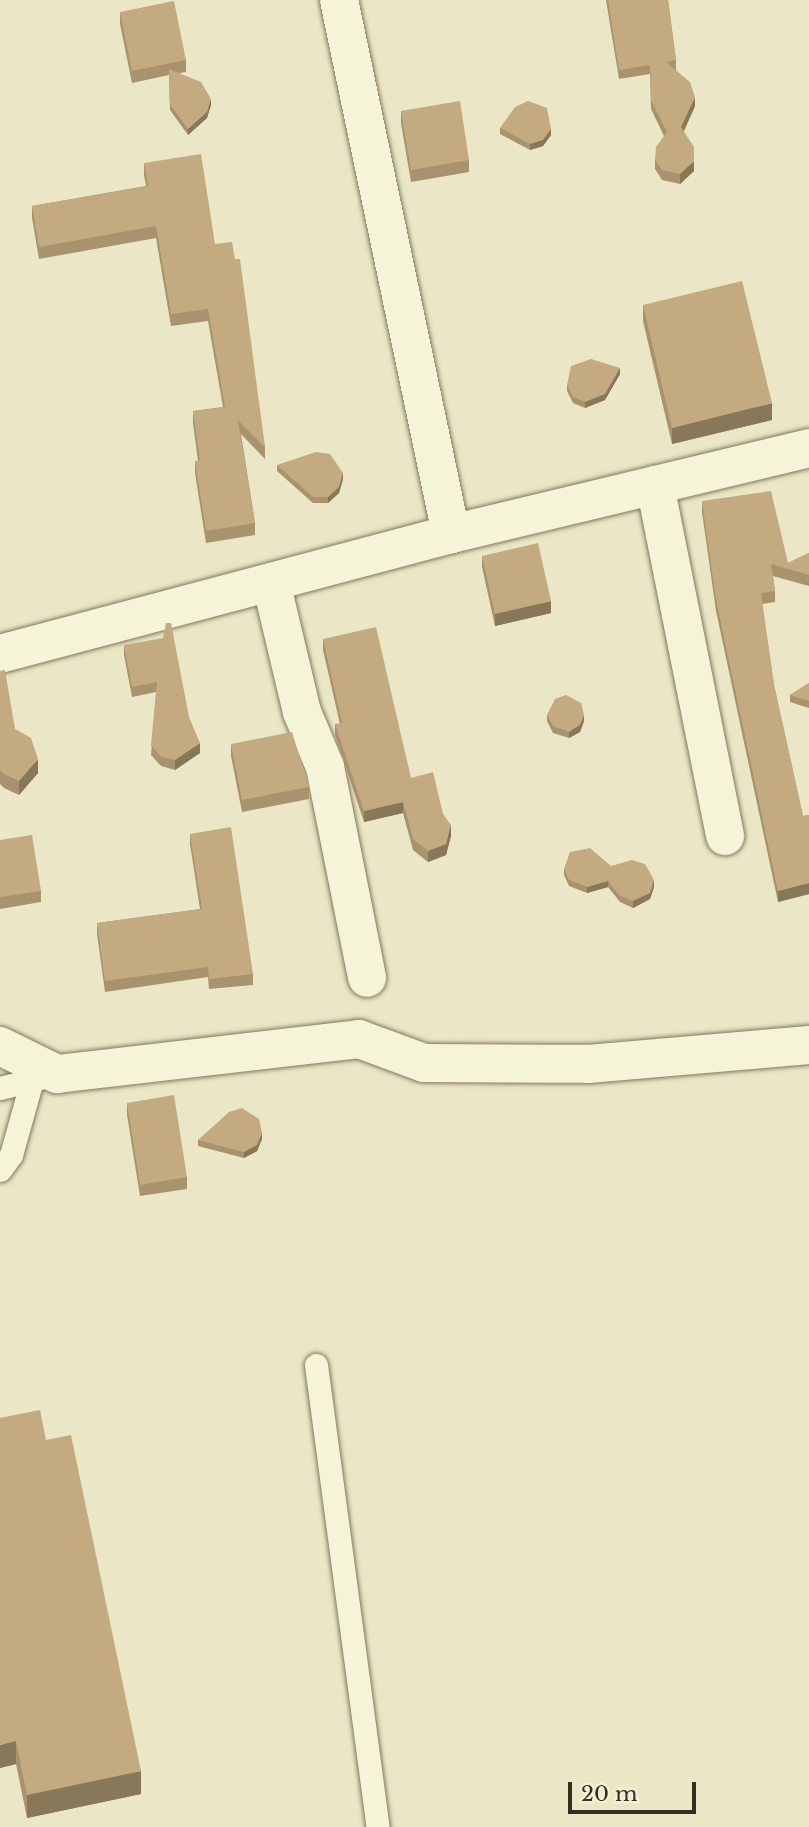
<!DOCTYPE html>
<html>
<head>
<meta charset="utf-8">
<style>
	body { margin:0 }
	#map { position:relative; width:809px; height:1827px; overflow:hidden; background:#eae6c6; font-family:"Libre Baskerville",serif }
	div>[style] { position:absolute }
	.roads { filter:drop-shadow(0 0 2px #83795d) drop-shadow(0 0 2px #83795d) }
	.lane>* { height:23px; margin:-11.5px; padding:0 11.5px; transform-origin:11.5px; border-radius:11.5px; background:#f5f3d8 }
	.street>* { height:38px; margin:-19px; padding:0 19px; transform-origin:19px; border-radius:19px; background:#f5f3d8 }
	.wall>* { inset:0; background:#a9926e }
	.shaded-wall>* { inset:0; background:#89775a }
	.building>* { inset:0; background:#c4aa80 }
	span { translate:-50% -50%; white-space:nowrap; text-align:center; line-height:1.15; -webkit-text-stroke:6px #f2f0d5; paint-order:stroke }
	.scale { position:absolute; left:568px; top:1782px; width:128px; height:32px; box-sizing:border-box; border:4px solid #352e20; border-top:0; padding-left:9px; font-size:21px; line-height:24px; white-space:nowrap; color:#352e20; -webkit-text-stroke:5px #f2f0d5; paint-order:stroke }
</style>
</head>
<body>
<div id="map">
	<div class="roads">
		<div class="lane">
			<i style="left:0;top:1088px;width:45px;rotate:-14deg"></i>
			<i style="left:0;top:1170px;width:19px;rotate:-54deg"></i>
			<i style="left:11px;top:1155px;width:78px;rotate:-74.4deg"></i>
			<i style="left:316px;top:1365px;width:466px;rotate:82.4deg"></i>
		</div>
		<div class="street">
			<i style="left:339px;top:0;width:546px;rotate:78.15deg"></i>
			<i style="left:655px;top:485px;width:358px;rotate:78.7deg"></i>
			<i style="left:271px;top:582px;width:134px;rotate:76.6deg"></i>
			<i style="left:302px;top:712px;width:60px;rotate:67.3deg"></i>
			<i style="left:325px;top:767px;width:215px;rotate:78.7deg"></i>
			<i style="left:0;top:654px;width:467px;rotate:-14.9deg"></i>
			<i style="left:451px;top:534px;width:368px;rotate:-13.5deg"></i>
			<i style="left:0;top:1046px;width:64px;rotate:26.2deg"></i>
			<i style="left:57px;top:1074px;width:304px;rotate:-6.6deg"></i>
			<i style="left:359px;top:1039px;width:69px;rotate:20.3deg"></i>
			<i style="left:424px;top:1063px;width:164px;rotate:0.3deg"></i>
			<i style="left:588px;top:1064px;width:222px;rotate:-4.9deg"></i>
		</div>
	</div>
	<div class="wall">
		<i style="clip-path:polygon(606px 0,668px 0,676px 60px,676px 70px,695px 106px,684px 131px,694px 171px,680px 184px,662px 180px,655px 169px,655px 160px,664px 136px,651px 109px,650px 74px,619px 79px)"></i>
		<i style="clip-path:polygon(120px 12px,186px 60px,186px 72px,179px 73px,211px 105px,207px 118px,188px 135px,170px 110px,169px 75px,132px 83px,120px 24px)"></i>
		<i style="clip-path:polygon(401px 111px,469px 160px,469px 172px,411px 182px,401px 123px)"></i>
		<i style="clip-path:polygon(500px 128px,551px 135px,543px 146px,530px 150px,500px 134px)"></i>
		<i style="clip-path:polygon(144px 163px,215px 244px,265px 447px,265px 459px,241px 434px,255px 523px,255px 535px,206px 543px,195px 473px,195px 461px,198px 461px,193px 423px,193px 411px,223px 407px,208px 321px,171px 326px,156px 238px,39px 259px,32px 218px,32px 206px,146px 186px,144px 175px)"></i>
		<i style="clip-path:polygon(643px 305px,772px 420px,672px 444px,643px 321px)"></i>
		<i style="clip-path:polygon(620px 374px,605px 400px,585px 408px,573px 403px,567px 391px,567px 385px)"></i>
		<i style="clip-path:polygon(277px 465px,343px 479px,339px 493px,328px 503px,313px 503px,277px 471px)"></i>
		<i style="clip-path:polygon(702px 501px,788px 563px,809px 553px,809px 586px,773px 576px,775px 591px,775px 602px,762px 604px,774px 685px,803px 816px,809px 815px,809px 894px,778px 902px,716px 611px,702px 512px)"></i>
		<i style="clip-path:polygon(482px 556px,551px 613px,495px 626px,482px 567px)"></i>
		<i style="clip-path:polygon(323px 639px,411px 778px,443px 814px,451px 836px,446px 855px,428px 862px,413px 850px,403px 813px,364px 822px,335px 735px,335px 724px,340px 724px,323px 650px)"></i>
		<i style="clip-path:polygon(124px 645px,189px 717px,200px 753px,175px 770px,161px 766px,151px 755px,156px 692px,132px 697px,124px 655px)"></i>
		<i style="clip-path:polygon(0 671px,15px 729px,38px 773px,19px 795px,4px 788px,0 784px)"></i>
		<i style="clip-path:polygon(809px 683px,809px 708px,790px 702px,790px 695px)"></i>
		<i style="clip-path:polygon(547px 715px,584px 721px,580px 732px,569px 738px,553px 733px,547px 721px)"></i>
		<i style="clip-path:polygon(231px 744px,309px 787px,309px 799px,242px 812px,231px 756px)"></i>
		<i style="clip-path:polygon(190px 834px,253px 974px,253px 985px,209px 989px,208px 977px,105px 992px,97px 934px,97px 923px,200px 909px,190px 844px)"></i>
		<i style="clip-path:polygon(0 840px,41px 891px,41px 902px,0 909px)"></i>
		<i style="clip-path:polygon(611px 866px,654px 887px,650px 899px,633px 908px,620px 902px,608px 887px,587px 893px,569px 886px,564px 875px,564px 869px)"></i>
		<i style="clip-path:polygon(127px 1103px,187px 1177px,187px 1189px,140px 1196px,127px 1115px)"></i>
		<i style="clip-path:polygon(262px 1139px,257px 1151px,244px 1158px,198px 1146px,198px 1140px)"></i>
		<i style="clip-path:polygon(46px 1440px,141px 1794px,27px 1818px,16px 1764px,0 1768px)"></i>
	</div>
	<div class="shaded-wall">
		<i style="clip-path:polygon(695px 97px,695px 106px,681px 137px,681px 127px)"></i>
		<i style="clip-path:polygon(211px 99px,211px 105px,207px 118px,188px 135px,188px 129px)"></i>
		<i style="clip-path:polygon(551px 129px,551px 135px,543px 146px,530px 150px,530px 144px)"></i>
		<i style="clip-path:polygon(694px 161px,694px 171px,680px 184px,680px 174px)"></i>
		<i style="clip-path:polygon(620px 368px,620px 374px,605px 400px,585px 408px,585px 402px)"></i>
		<i style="clip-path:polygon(772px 403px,772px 420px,672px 444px,672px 428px)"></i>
		<i style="clip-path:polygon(343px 473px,343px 479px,339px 493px,328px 503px,328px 497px)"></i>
		<i style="clip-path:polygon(551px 601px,551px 613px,495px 626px,495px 614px)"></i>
		<i style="clip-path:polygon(584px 715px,584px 721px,580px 732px,569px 738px,569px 732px)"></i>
		<i style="clip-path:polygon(200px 743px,200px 753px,175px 770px,175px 760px)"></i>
		<i style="clip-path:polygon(38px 759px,38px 773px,19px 795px,19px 781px)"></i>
		<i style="clip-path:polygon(403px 802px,403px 813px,364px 822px,364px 811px)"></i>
		<i style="clip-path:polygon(451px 825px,451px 836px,446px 855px,428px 862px,428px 851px)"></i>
		<i style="clip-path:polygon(654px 880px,654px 887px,650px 899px,633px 908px,633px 901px)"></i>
		<i style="clip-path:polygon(608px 881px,608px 887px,587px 893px,587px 887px)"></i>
		<i style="clip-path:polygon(809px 883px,809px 894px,778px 902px,778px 891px)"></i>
		<i style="clip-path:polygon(262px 1133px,262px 1139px,257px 1151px,244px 1158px,244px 1152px)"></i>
		<i style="clip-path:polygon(16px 1741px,16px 1764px,0 1768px,0 1745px)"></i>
		<i style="clip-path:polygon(141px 1771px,141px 1794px,27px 1818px,27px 1795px)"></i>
	</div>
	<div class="building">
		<i style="clip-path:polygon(608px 0,668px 0,676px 60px,666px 62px,690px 82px,695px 97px,681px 127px,694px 147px,694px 161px,680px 174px,662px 170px,655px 160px,656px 147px,667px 132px,651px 100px,650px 65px,619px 70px)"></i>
		<i style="clip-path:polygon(174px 1px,186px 60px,132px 71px,120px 12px)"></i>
		<i style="clip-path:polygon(169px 69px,201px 82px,211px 99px,207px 112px,188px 129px,170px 104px)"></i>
		<i style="clip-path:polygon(460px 101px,469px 160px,411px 170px,401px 111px)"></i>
		<i style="clip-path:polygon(528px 101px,547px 108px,551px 129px,543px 140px,530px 144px,500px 128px,515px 107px)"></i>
		<i style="clip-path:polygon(201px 154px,215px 244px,232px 242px,235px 259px,240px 259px,265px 447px,238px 420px,255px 523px,206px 531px,195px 461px,200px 460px,193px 411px,225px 407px,208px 309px,171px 314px,156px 226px,39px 247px,32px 206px,148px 186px,144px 163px)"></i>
		<i style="clip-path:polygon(742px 281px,772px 403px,672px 428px,643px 305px)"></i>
		<i style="clip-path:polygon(591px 359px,620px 368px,605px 394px,585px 402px,573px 397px,567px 385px,571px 366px)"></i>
		<i style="clip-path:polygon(316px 452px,330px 454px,343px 473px,339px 487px,328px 497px,313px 497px,277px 465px)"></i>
		<i style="clip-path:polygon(771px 491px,788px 563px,809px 553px,809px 575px,771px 564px,775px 591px,761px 593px,774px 685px,803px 816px,809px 815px,809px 883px,778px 891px,716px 600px,702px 501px)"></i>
		<i style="clip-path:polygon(538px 543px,551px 601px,495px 614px,482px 556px)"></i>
		<i style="clip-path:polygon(166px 623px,171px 623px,189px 717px,200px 743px,175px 760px,161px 757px,151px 745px,157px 682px,132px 687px,124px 645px,163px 638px)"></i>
		<i style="clip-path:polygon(376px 627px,411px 778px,433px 772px,443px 814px,451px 825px,446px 844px,428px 851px,413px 839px,403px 802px,364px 811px,335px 724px,342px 723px,323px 639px)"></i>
		<i style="clip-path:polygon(5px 670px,15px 729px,31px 738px,38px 759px,19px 781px,4px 774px,0 770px,0 671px)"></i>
		<i style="clip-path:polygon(809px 683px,809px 701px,790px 695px)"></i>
		<i style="clip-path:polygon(566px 695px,581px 703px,584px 715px,580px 725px,569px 732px,553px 726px,547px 715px,555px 699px)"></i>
		<i style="clip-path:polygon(292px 732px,309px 787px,242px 800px,231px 744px)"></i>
		<i style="clip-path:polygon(231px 827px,253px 974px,209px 979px,208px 967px,105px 981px,97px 923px,202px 909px,190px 834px)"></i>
		<i style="clip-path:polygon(32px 835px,41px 891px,0 897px,0 840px)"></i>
		<i style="clip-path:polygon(590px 848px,611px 866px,632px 860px,645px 864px,654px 880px,650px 893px,633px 901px,620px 896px,608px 881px,587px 887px,569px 880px,564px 869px,570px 852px)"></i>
		<i style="clip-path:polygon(174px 1095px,187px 1177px,140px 1185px,127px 1103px)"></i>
		<i style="clip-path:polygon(242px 1108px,259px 1119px,262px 1133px,257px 1145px,244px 1152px,198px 1140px,229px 1112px)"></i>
		<i style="clip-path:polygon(40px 1410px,46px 1440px,71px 1435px,141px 1771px,27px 1795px,16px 1741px,0 1745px,0 1418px)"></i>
	</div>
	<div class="scale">20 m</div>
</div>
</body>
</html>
